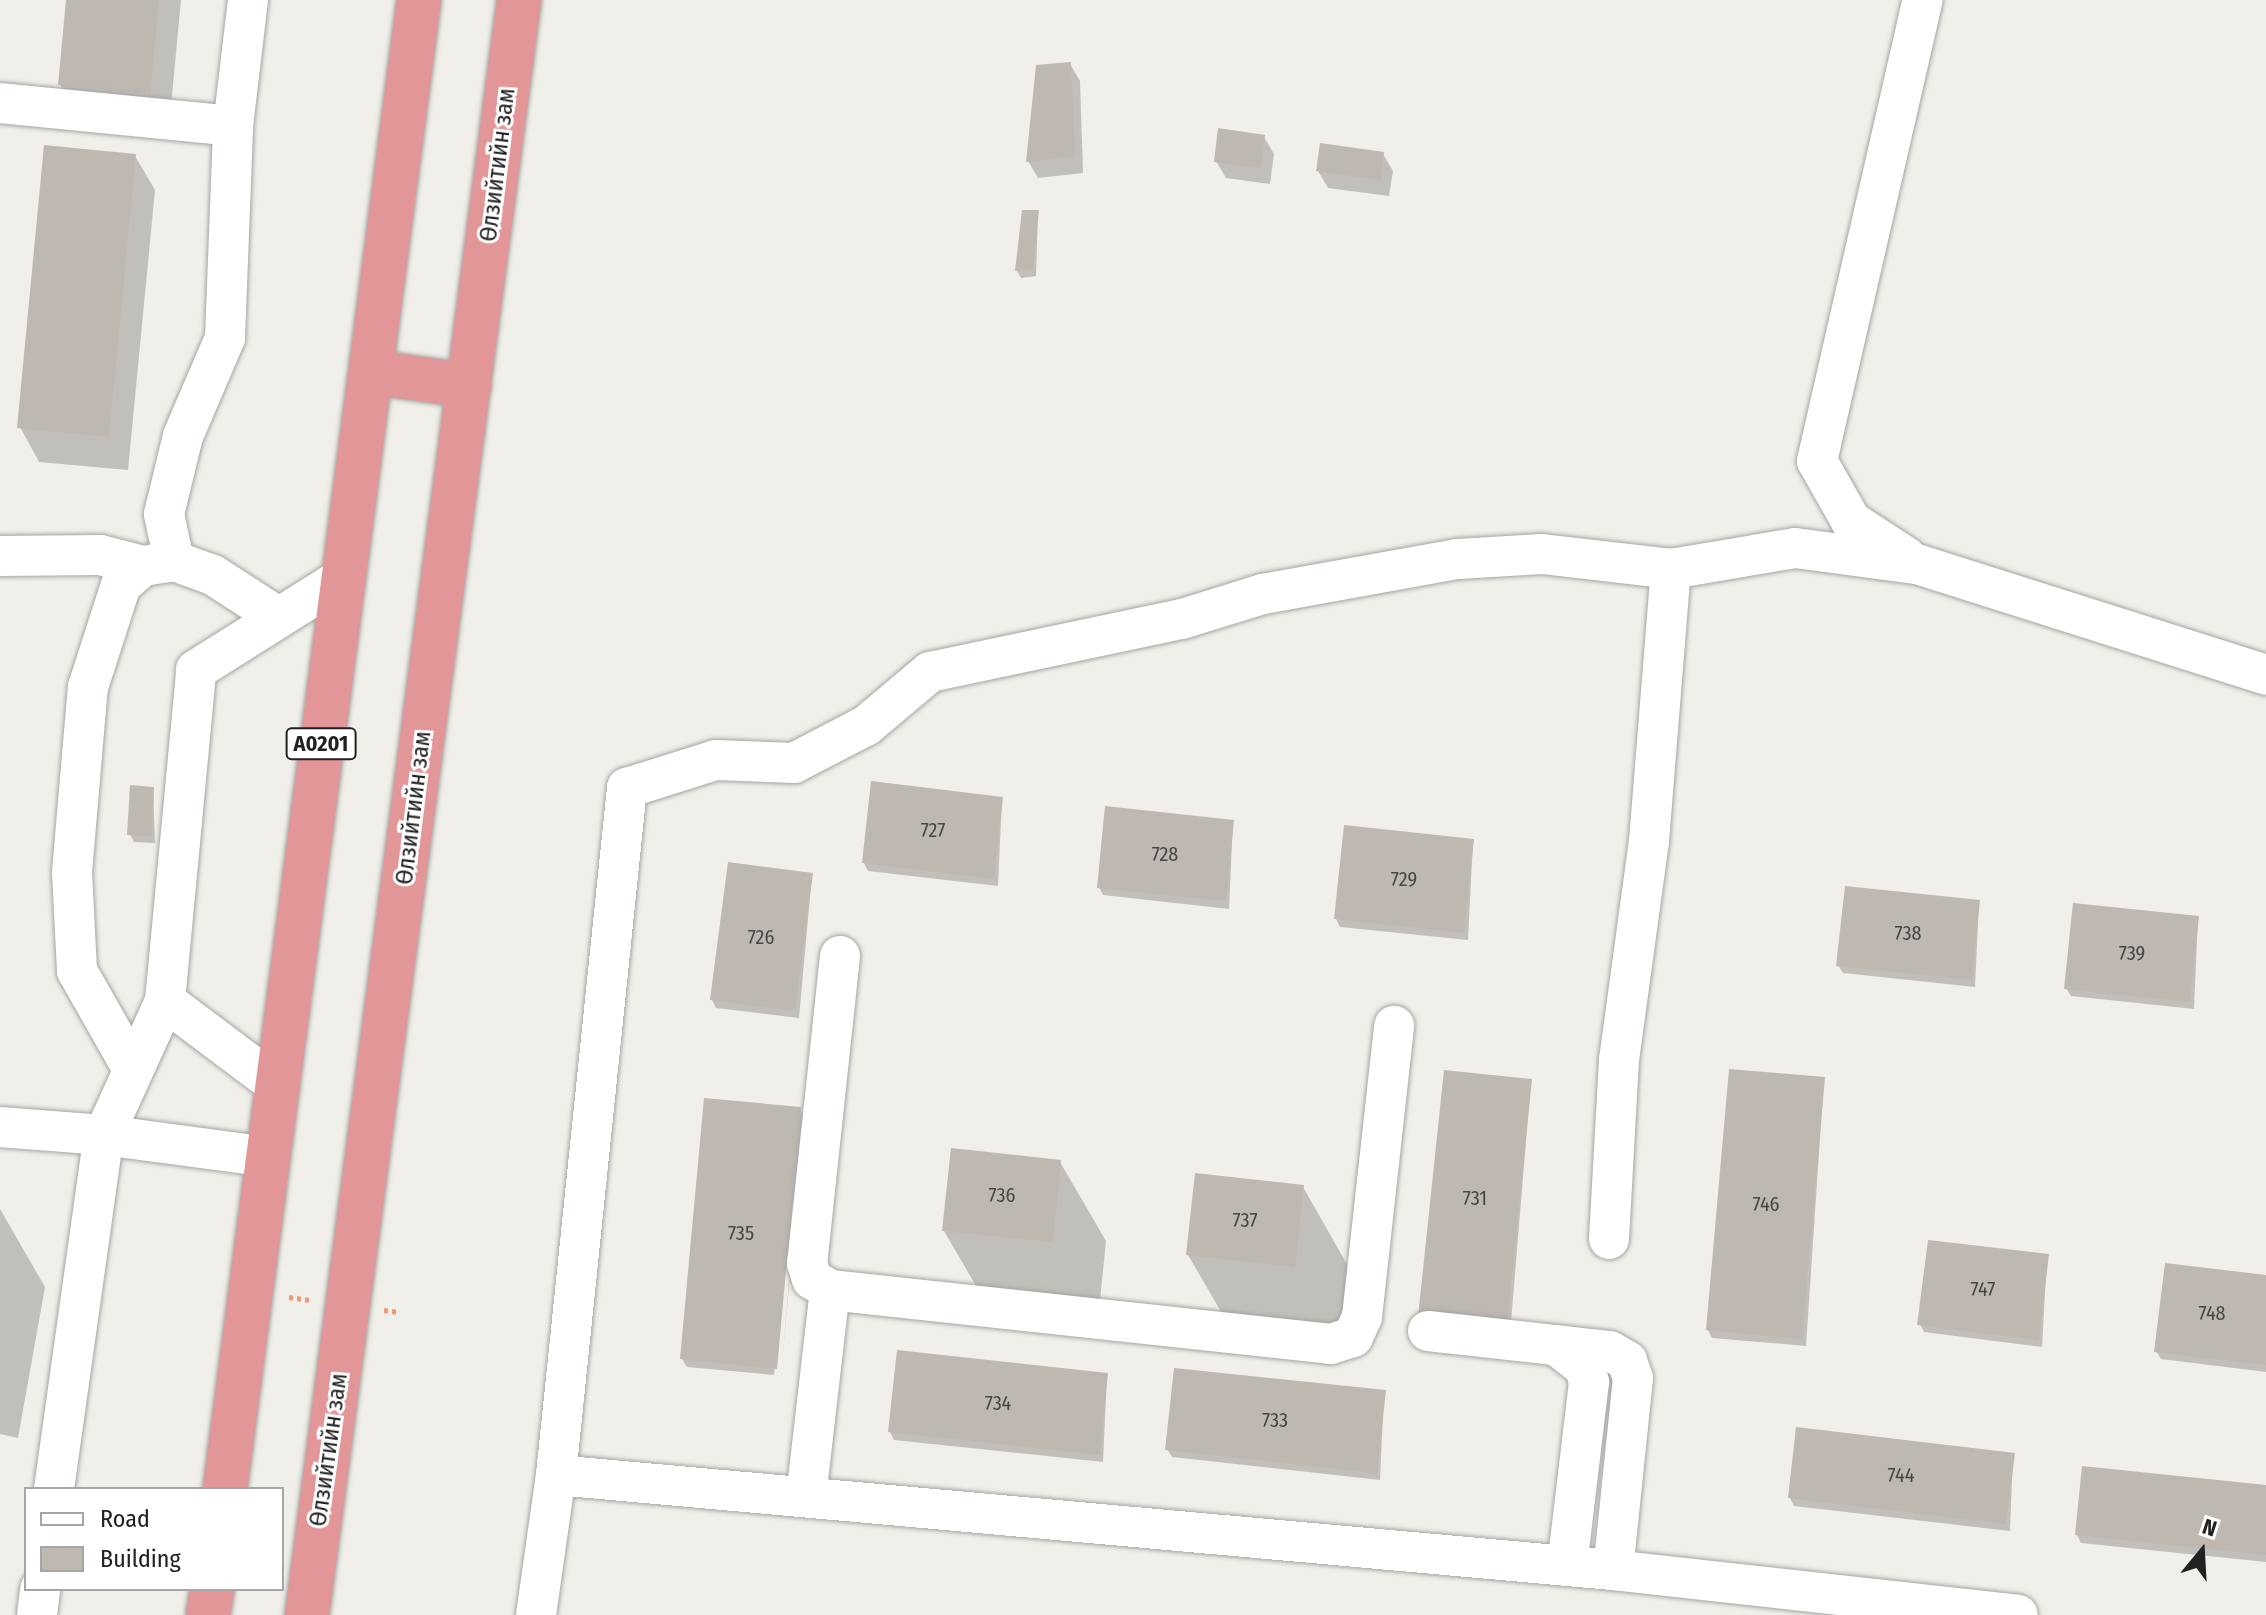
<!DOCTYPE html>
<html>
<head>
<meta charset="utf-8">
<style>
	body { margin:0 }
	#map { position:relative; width:2266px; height:1615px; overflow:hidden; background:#f1efe9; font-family:"Fira Sans Condensed",sans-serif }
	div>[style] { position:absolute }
	.shadow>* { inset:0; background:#0003 }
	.building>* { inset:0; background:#beb8b1 }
	.path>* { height:5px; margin-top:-2.5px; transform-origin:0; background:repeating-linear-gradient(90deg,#f29879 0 4px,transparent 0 8px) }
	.roads { filter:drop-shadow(0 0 2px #a5a5a5) drop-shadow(0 0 2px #a5a5a5) }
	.minor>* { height:40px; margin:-20px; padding:0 20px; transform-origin:20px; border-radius:20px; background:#fff }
	.highway>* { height:44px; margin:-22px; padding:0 22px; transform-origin:22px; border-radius:22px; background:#e29698 }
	span { translate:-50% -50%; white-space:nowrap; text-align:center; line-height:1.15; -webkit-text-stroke:6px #fff; paint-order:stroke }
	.number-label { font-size:20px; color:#484745 }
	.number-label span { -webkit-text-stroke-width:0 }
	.shield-label span { padding:2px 6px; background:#fff; border:2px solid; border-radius:6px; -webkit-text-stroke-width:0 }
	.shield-label { font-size:22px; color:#212121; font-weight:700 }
	.street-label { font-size:24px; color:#212121 }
	.legend { position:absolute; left:24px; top:1487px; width:260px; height:104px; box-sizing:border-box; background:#fff; border:2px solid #a6a6a6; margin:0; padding:10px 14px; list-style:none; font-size:24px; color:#212121 }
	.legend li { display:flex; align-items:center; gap:16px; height:40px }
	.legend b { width:40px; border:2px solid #a6a6a6 }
	.north { position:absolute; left:2162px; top:1511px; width:80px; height:80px; -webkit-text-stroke:6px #fff; paint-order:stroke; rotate:18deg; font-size:22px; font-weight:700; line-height:32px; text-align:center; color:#212121 }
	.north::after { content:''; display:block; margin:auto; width:28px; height:36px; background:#212121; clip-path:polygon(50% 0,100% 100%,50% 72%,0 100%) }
</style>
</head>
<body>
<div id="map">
	<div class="shadow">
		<i style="clip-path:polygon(68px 0,181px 0,169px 127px,80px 119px,60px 84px)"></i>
		<i style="clip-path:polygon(1070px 64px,1080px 81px,1083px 173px,1038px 178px,1028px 161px)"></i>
		<i style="clip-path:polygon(1264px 137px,1274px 154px,1270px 184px,1226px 178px,1216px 161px)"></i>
		<i style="clip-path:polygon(1383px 154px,1393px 171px,1389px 196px,1328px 188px,1318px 171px)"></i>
		<i style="clip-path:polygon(135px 156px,155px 190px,128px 470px,39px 462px,20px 427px)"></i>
		<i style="clip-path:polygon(1038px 212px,1036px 276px,1021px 278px,1017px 271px)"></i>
		<i style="clip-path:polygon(153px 789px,155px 843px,134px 842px,130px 834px)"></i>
		<i style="clip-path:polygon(1002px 799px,998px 886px,868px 871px,864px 863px)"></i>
		<i style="clip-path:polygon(1233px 821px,1229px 909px,1103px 895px,1099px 887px)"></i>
		<i style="clip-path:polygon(1473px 841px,1468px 940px,1340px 927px,1336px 919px)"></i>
		<i style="clip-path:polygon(812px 875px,799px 1018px,716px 1008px,712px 1000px)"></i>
		<i style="clip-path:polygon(1979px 902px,1975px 987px,1843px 973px,1838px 965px)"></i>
		<i style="clip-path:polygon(2198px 918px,2194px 1009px,2071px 996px,2066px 988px)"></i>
		<i style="clip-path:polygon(1824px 1079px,1806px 1346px,1712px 1338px,1708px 1330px)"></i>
		<i style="clip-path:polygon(1531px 1081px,1510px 1334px,1420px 1316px)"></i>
		<i style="clip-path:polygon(800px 1109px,804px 1117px,781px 1376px,803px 1114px,774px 1375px,687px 1367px,682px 1359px)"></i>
		<i style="clip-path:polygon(1060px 1162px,1106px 1241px,1098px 1320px,990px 1310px,944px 1231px)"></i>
		<i style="clip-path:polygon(1303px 1187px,1348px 1266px,1340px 1345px,1234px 1334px,1188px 1255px)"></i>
		<i style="clip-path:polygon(0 1209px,45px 1287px,18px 1438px,0 1434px)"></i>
		<i style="clip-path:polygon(2047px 1256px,2042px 1347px,1924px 1332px,1920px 1324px)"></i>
		<i style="clip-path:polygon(2266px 1277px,2266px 1372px,2161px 1359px,2156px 1351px)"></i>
		<i style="clip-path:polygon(1107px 1375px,1103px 1462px,894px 1440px,890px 1432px)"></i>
		<i style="clip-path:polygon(1384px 1392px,1380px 1480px,1172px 1457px,1167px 1449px)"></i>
		<i style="clip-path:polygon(2013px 1455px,2010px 1531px,1794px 1506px,1790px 1498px)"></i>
		<i style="clip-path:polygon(2266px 1487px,2266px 1562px,2081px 1543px,2077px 1535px)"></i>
	</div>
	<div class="building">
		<i style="clip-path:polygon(66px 0,159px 0,150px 94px,58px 85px)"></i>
		<i style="clip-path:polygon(1071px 62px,1075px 156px,1026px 162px,1036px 65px)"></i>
		<i style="clip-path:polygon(1218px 128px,1265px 135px,1261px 168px,1214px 162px)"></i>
		<i style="clip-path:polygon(1320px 143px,1384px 152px,1381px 180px,1316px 171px)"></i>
		<i style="clip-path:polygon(44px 145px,136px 154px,109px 437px,17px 428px)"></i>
		<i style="clip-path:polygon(1022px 210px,1039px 210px,1033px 269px,1015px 271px)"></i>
		<i style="clip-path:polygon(871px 781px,1003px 797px,994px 879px,862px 863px)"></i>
		<i style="clip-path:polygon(130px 785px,154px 787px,152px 836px,127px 835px)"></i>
		<i style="clip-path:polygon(1105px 806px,1234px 820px,1226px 901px,1097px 888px)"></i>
		<i style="clip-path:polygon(1344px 825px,1474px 839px,1464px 933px,1334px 919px)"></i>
		<i style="clip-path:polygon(728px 862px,813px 873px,795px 1011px,710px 1000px)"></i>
		<i style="clip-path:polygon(1845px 886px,1980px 900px,1972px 980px,1836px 966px)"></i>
		<i style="clip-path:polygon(2073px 903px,2199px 916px,2190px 1002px,2064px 989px)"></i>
		<i style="clip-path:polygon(1729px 1069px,1825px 1077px,1802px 1339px,1706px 1330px)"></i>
		<i style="clip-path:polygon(1444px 1070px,1532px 1079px,1507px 1326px,1418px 1317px)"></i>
		<i style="clip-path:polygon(704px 1098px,801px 1107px,777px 1369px,680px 1359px)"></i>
		<i style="clip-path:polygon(951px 1148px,1061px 1160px,1053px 1242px,942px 1231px)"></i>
		<i style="clip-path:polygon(1195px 1173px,1304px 1185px,1295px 1267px,1186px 1255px)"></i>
		<i style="clip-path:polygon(1928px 1240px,2049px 1254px,2039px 1340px,1917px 1325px)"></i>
		<i style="clip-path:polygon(2165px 1263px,2266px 1275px,2266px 1365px,2154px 1352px)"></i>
		<i style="clip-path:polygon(897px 1350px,1108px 1373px,1100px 1455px,888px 1432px)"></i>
		<i style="clip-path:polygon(1174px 1368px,1386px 1390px,1377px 1473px,1165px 1450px)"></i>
		<i style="clip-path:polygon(1796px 1427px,2015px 1453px,2006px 1524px,1788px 1498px)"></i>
		<i style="clip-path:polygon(2082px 1466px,2266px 1485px,2266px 1555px,2075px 1535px)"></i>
	</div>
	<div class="path">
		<i style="left:289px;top:1297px;width:21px;rotate:8deg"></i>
		<i style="left:384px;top:1310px;width:15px;rotate:8deg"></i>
	</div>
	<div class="roads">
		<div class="minor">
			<i style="left:0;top:103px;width:234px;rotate:5.6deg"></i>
			<i style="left:0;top:556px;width:100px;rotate:-0.6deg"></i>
			<i style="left:100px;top:555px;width:44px;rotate:14.3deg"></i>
			<i style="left:1906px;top:557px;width:66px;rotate:-146.8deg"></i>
			<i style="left:1851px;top:521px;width:69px;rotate:-119.5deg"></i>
			<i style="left:1817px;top:461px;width:473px;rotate:-77.1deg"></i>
			<i style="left:174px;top:561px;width:48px;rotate:-102deg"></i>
			<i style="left:164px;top:514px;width:80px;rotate:-76.3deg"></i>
			<i style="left:183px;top:436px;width:107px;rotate:-66.8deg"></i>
			<i style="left:225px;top:338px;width:212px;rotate:-87.8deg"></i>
			<i style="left:233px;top:126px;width:127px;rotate:-83.2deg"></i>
			<i style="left:840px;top:956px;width:309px;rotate:96.1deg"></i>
			<i style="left:807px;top:1263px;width:17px;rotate:73deg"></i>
			<i style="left:812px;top:1279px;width:21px;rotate:31deg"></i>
			<i style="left:830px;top:1290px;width:504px;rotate:6.15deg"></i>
			<i style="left:1331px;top:1344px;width:23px;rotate:-18deg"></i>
			<i style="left:1353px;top:1337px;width:22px;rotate:-66deg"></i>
			<i style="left:1362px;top:1317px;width:293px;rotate:-83.7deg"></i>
			<i style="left:131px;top:1066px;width:109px;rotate:-119.6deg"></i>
			<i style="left:77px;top:971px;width:99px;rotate:-92.9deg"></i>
			<i style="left:72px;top:872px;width:186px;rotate:-85.1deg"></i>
			<i style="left:88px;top:687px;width:107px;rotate:-72.1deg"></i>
			<i style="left:121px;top:585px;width:29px;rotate:-41deg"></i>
			<i style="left:143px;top:566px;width:31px;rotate:-9deg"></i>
			<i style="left:174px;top:561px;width:41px;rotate:19.7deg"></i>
			<i style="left:213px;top:575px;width:77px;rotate:32.9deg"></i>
			<i style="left:277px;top:1085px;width:140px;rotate:-143.1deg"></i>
			<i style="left:165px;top:1001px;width:332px;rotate:-84.6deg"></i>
			<i style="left:196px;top:670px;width:173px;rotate:-32.2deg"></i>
			<i style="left:0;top:1127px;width:104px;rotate:4.4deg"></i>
			<i style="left:104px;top:1135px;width:147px;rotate:-65.5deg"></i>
			<i style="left:1609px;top:1239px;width:179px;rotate:-86.8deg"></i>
			<i style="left:1619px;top:1060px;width:221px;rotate:-82.2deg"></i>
			<i style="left:1649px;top:841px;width:273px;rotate:-85.4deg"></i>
			<i style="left:1428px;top:1331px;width:183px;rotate:6.3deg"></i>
			<i style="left:1610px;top:1351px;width:20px;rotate:30deg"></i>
			<i style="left:1627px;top:1361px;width:18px;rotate:71deg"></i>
			<i style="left:1633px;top:1378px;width:193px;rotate:95.9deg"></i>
			<i style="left:1556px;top:1345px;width:37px;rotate:38deg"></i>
			<i style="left:1585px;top:1368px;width:15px;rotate:74deg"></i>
			<i style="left:1589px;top:1382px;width:185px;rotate:96.8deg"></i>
			<i style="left:556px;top:1475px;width:691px;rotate:-84.1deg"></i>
			<i style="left:627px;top:788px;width:93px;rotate:-17.5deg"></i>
			<i style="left:716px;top:760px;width:78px;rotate:2.2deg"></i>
			<i style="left:794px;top:763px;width:82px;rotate:-27.5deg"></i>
			<i style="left:867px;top:725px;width:82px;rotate:-40.1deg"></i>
			<i style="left:930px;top:672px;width:258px;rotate:-11.9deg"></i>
			<i style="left:1182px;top:619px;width:85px;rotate:-17.2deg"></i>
			<i style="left:1263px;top:594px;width:198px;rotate:-10.2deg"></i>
			<i style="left:1458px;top:559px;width:84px;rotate:-3.4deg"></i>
			<i style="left:1542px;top:554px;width:130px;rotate:6.6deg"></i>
			<i style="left:1671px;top:569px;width:126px;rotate:-9.6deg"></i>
			<i style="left:1795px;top:548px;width:123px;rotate:7.5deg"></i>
			<i style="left:1917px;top:564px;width:366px;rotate:17.6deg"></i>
			<i style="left:54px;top:1489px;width:358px;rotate:-82deg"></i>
			<i style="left:104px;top:1135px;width:165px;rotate:7.6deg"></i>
			<i style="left:806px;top:1497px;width:208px;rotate:-83.4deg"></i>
			<i style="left:37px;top:1615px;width:26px;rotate:-83deg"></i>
			<i style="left:536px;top:1615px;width:141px;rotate:-81.9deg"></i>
			<i style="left:556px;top:1475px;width:1061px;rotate:5.14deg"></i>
			<i style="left:1613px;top:1570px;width:407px;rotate:6.3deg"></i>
		</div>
		<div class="highway">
			<i style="left:371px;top:372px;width:99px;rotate:8.1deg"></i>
			<i style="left:225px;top:1489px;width:1502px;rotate:-82.58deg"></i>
			<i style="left:208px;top:1615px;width:26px;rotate:-81deg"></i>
			<i style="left:307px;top:1615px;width:1629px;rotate:-82.52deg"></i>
		</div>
	</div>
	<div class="number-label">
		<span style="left:933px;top:830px">727</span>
		<span style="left:1165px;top:854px">728</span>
		<span style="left:1404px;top:879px">729</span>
		<span style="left:1908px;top:933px">738</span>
		<span style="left:761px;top:937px">726</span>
		<span style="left:2132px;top:953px">739</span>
		<span style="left:1002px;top:1195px">736</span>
		<span style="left:1475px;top:1198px">731</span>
		<span style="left:1766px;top:1204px">746</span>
		<span style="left:1245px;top:1220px">737</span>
		<span style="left:741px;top:1233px">735</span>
		<span style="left:1983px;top:1289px">747</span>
		<span style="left:2212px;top:1313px">748</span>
		<span style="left:998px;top:1403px">734</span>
		<span style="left:1275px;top:1420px">733</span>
		<span style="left:1901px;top:1475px">744</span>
	</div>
	<div class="shield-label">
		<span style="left:321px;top:744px">A0201</span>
	</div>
	<div class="street-label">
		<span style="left:498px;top:165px;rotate:-83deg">Өлзийтийн зам</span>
		<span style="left:414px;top:808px;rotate:-83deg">Өлзийтийн зам</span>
		<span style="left:329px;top:1450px;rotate:-82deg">Өлзийтийн зам</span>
	</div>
	<ul class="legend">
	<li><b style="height:10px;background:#fff"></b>Road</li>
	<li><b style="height:22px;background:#beb8b1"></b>Building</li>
	</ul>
	<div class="north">N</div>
</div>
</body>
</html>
